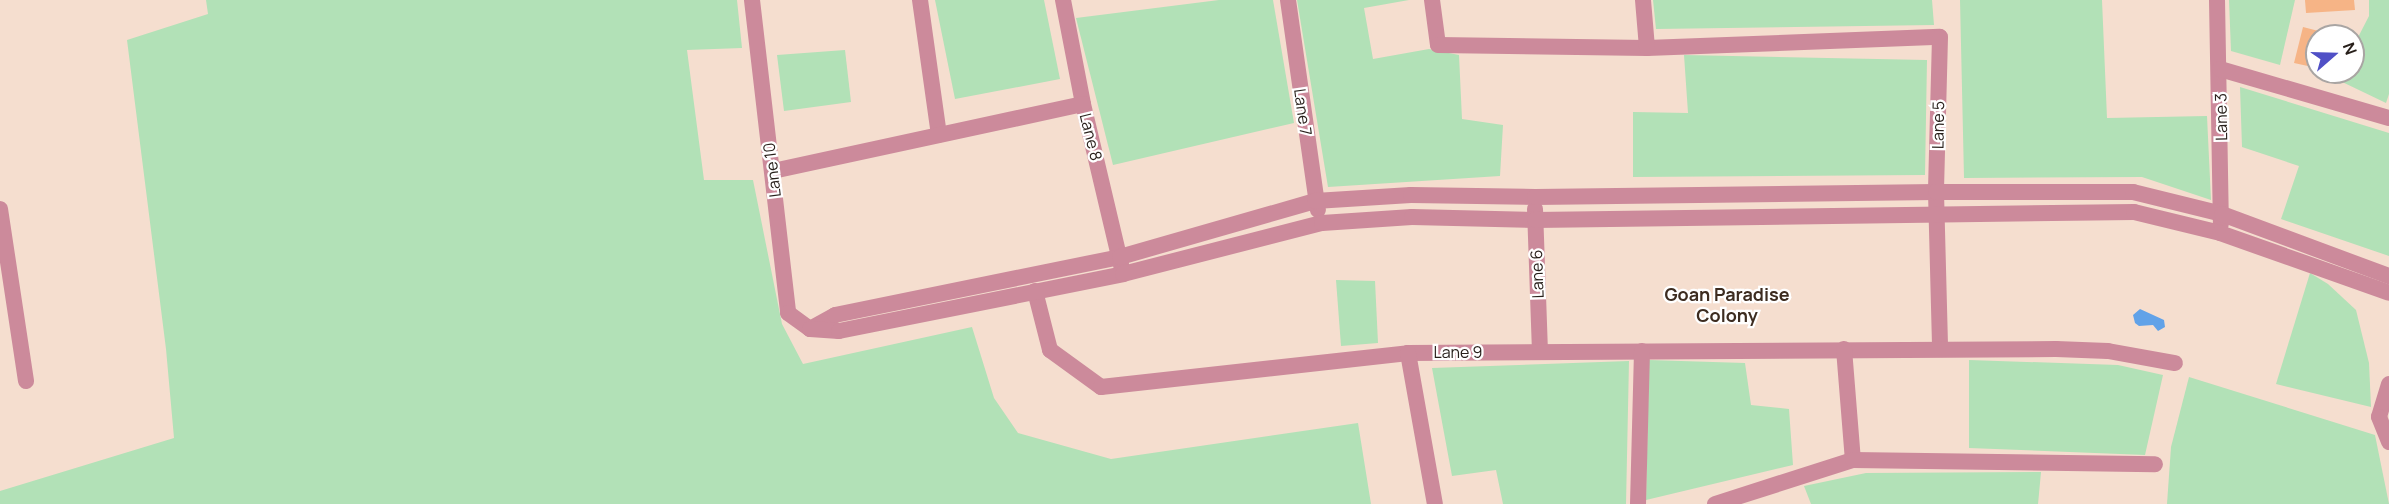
<!DOCTYPE html>
<html>
<head>
<meta charset="utf-8">
<style>
	body { margin:0 }
	#map { position:relative; width:2389px; height:504px; overflow:hidden; background:#f5decf; font-family:Manrope,sans-serif }
	div>[style] { position:absolute }
	.green>* { inset:0; background:#b2e1b7 }
	.water>* { inset:0; background:#61a2e8 }
	.building>* { inset:0; background:#f6b486 }
	.minor>* { height:16px; margin:-8px; padding:0 8px; transform-origin:8px; border-radius:8px; background:#cc8a9b }
	span { translate:-50% -50%; white-space:nowrap; text-align:center; line-height:1.15; -webkit-text-stroke:4.5px #fff; paint-order:stroke }
	.street-label { font-size:16px; color:#271f1a }
	.neighbourhood-label { font-size:18px; color:#3d2c20; font-weight:700 }
	.north { position:absolute; left:2305px; top:24px; width:60px; height:60px; box-sizing:border-box; background:#fff; border:2px solid #a9a5a3; border-radius:50%; rotate:70deg; font-size:16px; font-weight:700; line-height:24px; text-align:center; color:#271f1a }
	.north::after { content:''; display:block; margin:auto; width:21px; height:27px; background:#5050c6; clip-path:polygon(50% 0,100% 100%,50% 72%,0 100%) }
</style>
</head>
<body>
<div id="map">
	<div class="green">
		<i style="clip-path:polygon(206px 0,737px 0,742px 48px,687px 50px,704px 180px,753px 180px,782px 324px,803px 364px,972px 327px,994px 398px,1018px 433px,1111px 459px,1358px 423px,1371px 504px,0 504px,0 491px,174px 438px,166px 349px,127px 40px,208px 14px)"></i>
		<i style="clip-path:polygon(935px 0,1044px 0,1060px 79px,955px 99px)"></i>
		<i style="clip-path:polygon(1219px 0,1273px 0,1294px 123px,1113px 165px,1076px 18px)"></i>
		<i style="clip-path:polygon(1297px 0,1409px 0,1364px 8px,1373px 59px,1429px 49px,1459px 55px,1462px 119px,1503px 125px,1500px 176px,1328px 187px)"></i>
		<i style="clip-path:polygon(1653px 0,1932px 0,1934px 25px,1656px 29px)"></i>
		<i style="clip-path:polygon(1960px 0,2102px 0,2107px 118px,2207px 116px,2211px 200px,2142px 177px,1964px 178px)"></i>
		<i style="clip-path:polygon(2229px 0,2295px 0,2280px 65px,2231px 51px)"></i>
		<i style="clip-path:polygon(2369px 0,2389px 0,2389px 94px,2386px 103px,2336px 79px,2340px 72px,2353px 72px,2353px 47px,2369px 16px)"></i>
		<i style="clip-path:polygon(845px 50px,851px 102px,784px 111px,777px 55px)"></i>
		<i style="clip-path:polygon(1684px 55px,1927px 60px,1925px 175px,1633px 177px,1633px 112px,1688px 113px)"></i>
		<i style="clip-path:polygon(2240px 87px,2389px 133px,2389px 256px,2281px 219px,2299px 166px,2242px 147px)"></i>
		<i style="clip-path:polygon(2310px 273px,2328px 284px,2356px 310px,2369px 363px,2371px 407px,2276px 384px)"></i>
		<i style="clip-path:polygon(1336px 280px,1375px 281px,1378px 343px,1341px 346px)"></i>
		<i style="clip-path:polygon(1649px 360px,1745px 363px,1751px 405px,1789px 409px,1793px 465px,1646px 500px)"></i>
		<i style="clip-path:polygon(1969px 360px,2118px 365px,2163px 375px,2145px 455px,1969px 448px)"></i>
		<i style="clip-path:polygon(1629px 361px,1626px 504px,1503px 504px,1496px 470px,1452px 476px,1432px 368px)"></i>
		<i style="clip-path:polygon(2189px 377px,2375px 435px,2389px 504px,2167px 504px,2171px 447px)"></i>
		<i style="clip-path:polygon(2041px 472px,2038px 504px,1811px 504px,1804px 486px,1866px 473px)"></i>
	</div>
	<div class="water">
		<i style="clip-path:polygon(2140px 309px,2164px 320px,2165px 327px,2158px 331px,2153px 325px,2139px 326px,2135px 323px,2133px 315px)"></i>
	</div>
	<div class="building">
		<i style="clip-path:polygon(2305px 0,2354px 0,2355px 10px,2306px 13px)"></i>
		<i style="clip-path:polygon(2303px 27px,2334px 35px,2317px 36px,2317px 68px,2294px 63px)"></i>
	</div>
	<div class="minor">
		<i style="left:752px;top:0;width:315px;rotate:83.4deg"></i>
		<i style="left:788px;top:313px;width:27px;rotate:36deg"></i>
		<i style="left:920px;top:0;width:136px;rotate:82deg"></i>
		<i style="left:1063px;top:0;width:106px;rotate:79.1deg"></i>
		<i style="left:1083px;top:104px;width:170px;rotate:76.7deg"></i>
		<i style="left:1288px;top:0;width:212px;rotate:81.9deg"></i>
		<i style="left:1432px;top:0;width:45px;rotate:82.4deg"></i>
		<i style="left:1438px;top:45px;width:209px;rotate:0.8deg"></i>
		<i style="left:1647px;top:48px;width:293px;rotate:-2.2deg"></i>
		<i style="left:1940px;top:37px;width:155px;rotate:91.5deg"></i>
		<i style="left:1936px;top:192px;width:157px;rotate:88.5deg"></i>
		<i style="left:1643px;top:0;width:48px;rotate:85.2deg"></i>
		<i style="left:2217px;top:0;width:224px;rotate:89deg"></i>
		<i style="left:2220px;top:69px;width:176px;rotate:16.2deg"></i>
		<i style="left:773px;top:171px;width:317px;rotate:-12.2deg"></i>
		<i style="left:0;top:209px;width:174px;rotate:81.4deg"></i>
		<i style="left:1535px;top:209px;width:143px;rotate:88deg"></i>
		<i style="left:1035px;top:291px;width:61px;rotate:75.7deg"></i>
		<i style="left:1050px;top:350px;width:63px;rotate:36deg"></i>
		<i style="left:1101px;top:387px;width:309px;rotate:-6.3deg"></i>
		<i style="left:1408px;top:353px;width:648px;rotate:-0.35deg"></i>
		<i style="left:2056px;top:349px;width:52px;rotate:2.2deg"></i>
		<i style="left:2108px;top:351px;width:68px;rotate:10.2deg"></i>
		<i style="left:810px;top:329px;width:29px;rotate:-29deg"></i>
		<i style="left:835px;top:315px;width:291px;rotate:-11.5deg"></i>
		<i style="left:1120px;top:257px;width:203px;rotate:-16deg"></i>
		<i style="left:1315px;top:201px;width:96px;rotate:-3.6deg"></i>
		<i style="left:1411px;top:195px;width:124px;rotate:0.9deg"></i>
		<i style="left:1535px;top:197px;width:401px;rotate:-0.7deg"></i>
		<i style="left:1936px;top:192px;width:197px"></i>
		<i style="left:2133px;top:192px;width:92px;rotate:13.9deg"></i>
		<i style="left:2222px;top:214px;width:178px;rotate:20.4deg"></i>
		<i style="left:810px;top:329px;width:29px;rotate:4deg"></i>
		<i style="left:839px;top:331px;width:290px;rotate:-11.3deg"></i>
		<i style="left:1123px;top:274px;width:205px;rotate:-14.4deg"></i>
		<i style="left:1322px;top:223px;width:90px;rotate:-3.8deg"></i>
		<i style="left:1412px;top:217px;width:123px;rotate:1.4deg"></i>
		<i style="left:1535px;top:220px;width:599px;rotate:-0.77deg"></i>
		<i style="left:2134px;top:212px;width:89px;rotate:13.7deg"></i>
		<i style="left:2220px;top:233px;width:179px;rotate:19.5deg"></i>
		<i style="left:1844px;top:349px;width:111px;rotate:85.4deg"></i>
		<i style="left:1408px;top:353px;width:153px;rotate:79.9deg"></i>
		<i style="left:2389px;top:384px;width:34px;rotate:107deg"></i>
		<i style="left:2379px;top:417px;width:27px;rotate:68deg"></i>
		<i style="left:1638px;top:504px;width:153px;rotate:-88.5deg"></i>
		<i style="left:1715px;top:504px;width:145px;rotate:-17.7deg"></i>
		<i style="left:1853px;top:460px;width:302px;rotate:0.8deg"></i>
	</div>
	<div class="street-label">
		<span style="left:1303px;top:112px;rotate:82deg">Lane 7</span>
		<span style="left:2221px;top:117px;rotate:-91deg">Lane 3</span>
		<span style="left:1938px;top:125px;rotate:-89deg">Lane 5</span>
		<span style="left:1091px;top:137px;rotate:76deg">Lane 8</span>
		<span style="left:772px;top:170px;rotate:-97deg">Lane 10</span>
		<span style="left:1537px;top:274px;rotate:-92deg">Lane 6</span>
		<span style="left:1458px;top:352px">Lane 9</span>
	</div>
	<div class="neighbourhood-label">
		<span style="left:1727px;top:305px">Goan Paradise<br>Colony</span>
	</div>
	<div class="north">N</div>
</div>
</body>
</html>
